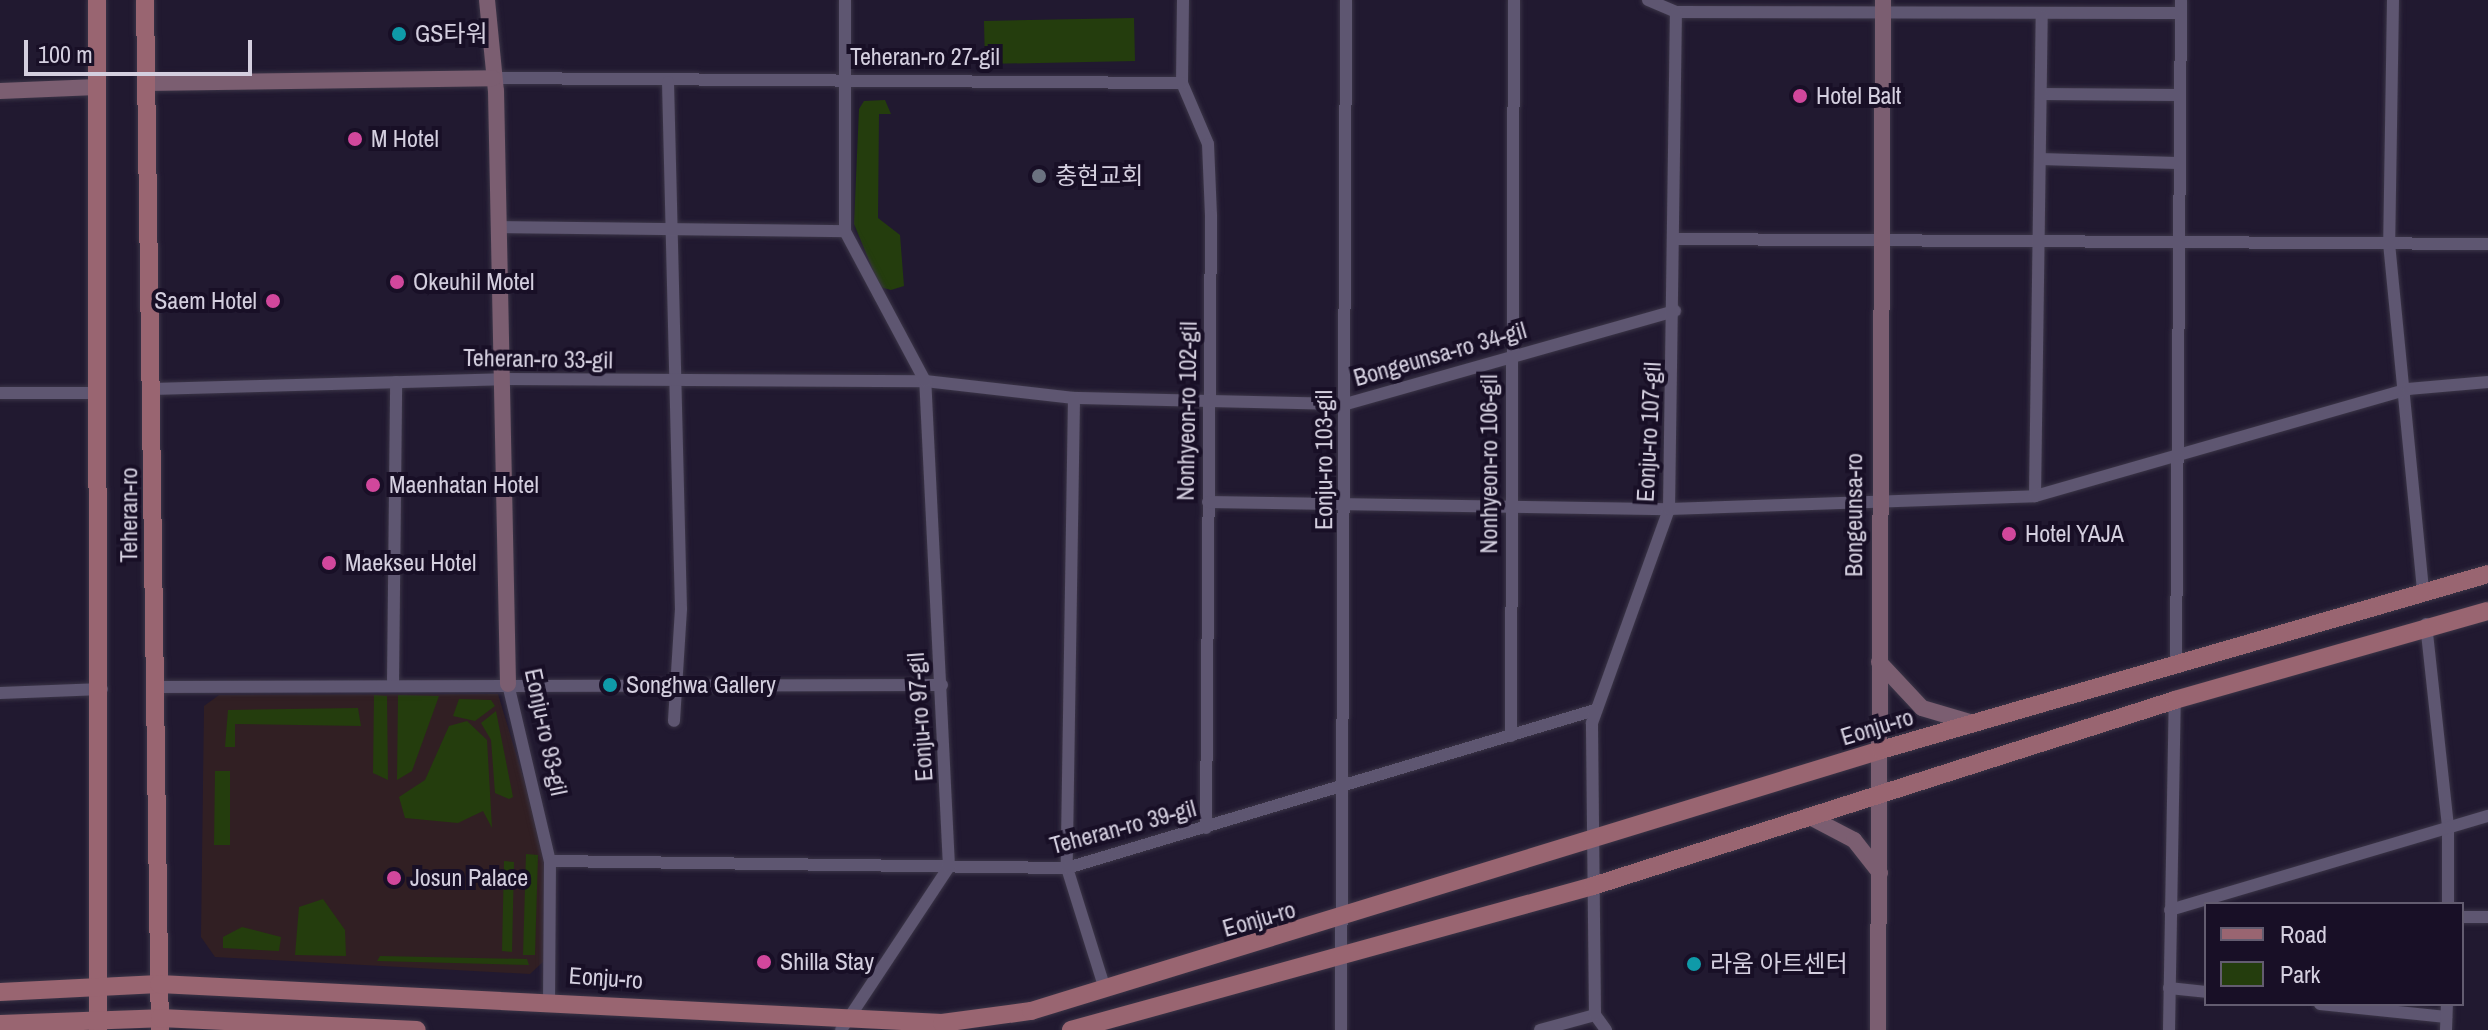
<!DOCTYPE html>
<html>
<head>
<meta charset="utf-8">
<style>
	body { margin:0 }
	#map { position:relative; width:2488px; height:1030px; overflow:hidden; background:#211930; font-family:"Archivo Narrow","Noto Sans KR",sans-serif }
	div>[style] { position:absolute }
	.commercial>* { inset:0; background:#311f23 }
	.green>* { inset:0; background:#243d0d }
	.roads { filter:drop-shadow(0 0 2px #3b3547) drop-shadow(0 0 2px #3b3547) }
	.street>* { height:12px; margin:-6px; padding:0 6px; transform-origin:6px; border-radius:6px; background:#5e5671 }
	.secondary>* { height:16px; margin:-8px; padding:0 8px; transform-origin:8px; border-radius:8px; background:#7b5e71 }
	.primary>* { height:18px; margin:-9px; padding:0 9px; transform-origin:9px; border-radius:9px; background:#996571 }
	.dots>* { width:22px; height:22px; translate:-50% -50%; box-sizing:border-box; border:4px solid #180f26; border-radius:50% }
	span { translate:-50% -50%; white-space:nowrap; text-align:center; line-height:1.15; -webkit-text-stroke:8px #180f26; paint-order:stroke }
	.poi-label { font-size:24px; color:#d4cfdf }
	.left { translate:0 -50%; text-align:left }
	.right { translate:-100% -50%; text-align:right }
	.street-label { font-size:24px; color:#d4cfdf }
	.legend { position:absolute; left:2204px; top:902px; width:260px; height:104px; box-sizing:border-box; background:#180f26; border:2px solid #635c70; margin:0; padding:10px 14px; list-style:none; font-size:24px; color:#d4cfdf }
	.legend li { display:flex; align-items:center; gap:16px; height:40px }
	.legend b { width:40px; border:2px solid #635c70 }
	.scale { position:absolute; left:24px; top:40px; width:228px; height:36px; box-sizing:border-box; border:4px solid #d4cfdf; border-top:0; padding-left:10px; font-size:24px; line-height:28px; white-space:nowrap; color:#d4cfdf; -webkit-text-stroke:6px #180f26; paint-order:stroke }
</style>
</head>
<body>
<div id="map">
	<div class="commercial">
		<i style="clip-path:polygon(498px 694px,546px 853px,544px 961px,530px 974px,215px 957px,201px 937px,204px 706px,219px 695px)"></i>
	</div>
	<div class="green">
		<i style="clip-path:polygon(1134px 18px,1135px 61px,985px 64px,984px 21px)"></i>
		<i style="clip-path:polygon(885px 100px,891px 114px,879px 114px,878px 218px,900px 235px,904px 286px,891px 290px,880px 287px,854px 224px,859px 109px,864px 101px)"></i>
		<i style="clip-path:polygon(374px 695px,387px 696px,388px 780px,373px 773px)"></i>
		<i style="clip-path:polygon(398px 695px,439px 696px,412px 771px,397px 780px)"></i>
		<i style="clip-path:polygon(459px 699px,491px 700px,495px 706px,475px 721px,453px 716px)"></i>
		<i style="clip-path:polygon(358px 708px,361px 726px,235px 724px,235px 747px,225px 747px,228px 710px)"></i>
		<i style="clip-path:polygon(496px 711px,513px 797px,509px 799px,495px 793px,491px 740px,481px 723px)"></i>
		<i style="clip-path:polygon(467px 721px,487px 740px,492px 828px,483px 811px,458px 823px,405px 818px,399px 797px,425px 780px,449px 726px)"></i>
		<i style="clip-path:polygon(215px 771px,230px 771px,230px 845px,214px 845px)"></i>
		<i style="clip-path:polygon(526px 854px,538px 855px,535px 955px,523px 955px)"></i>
		<i style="clip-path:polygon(504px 861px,514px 862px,512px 952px,502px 951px)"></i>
		<i style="clip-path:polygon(323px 899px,345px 930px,346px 956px,295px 955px,299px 907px)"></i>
		<i style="clip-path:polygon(242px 927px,281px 937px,279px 951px,223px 948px,223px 937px)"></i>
		<i style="clip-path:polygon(380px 956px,527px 959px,529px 965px,377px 961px)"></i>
	</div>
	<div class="roads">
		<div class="street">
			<i style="left:1183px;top:0;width:83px;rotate:90.7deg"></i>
			<i style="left:1182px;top:83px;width:66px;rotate:66.9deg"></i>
			<i style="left:1208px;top:144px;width:71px;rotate:87.6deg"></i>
			<i style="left:1211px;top:215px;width:613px;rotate:90.47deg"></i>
			<i style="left:1648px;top:0;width:30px;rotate:23deg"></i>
			<i style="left:1676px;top:12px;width:505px;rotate:0.11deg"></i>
			<i style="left:2393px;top:0;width:243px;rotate:90.9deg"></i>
			<i style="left:2389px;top:243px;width:349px;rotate:84.4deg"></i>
			<i style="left:493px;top:78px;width:689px;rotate:0.42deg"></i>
			<i style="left:668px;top:82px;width:527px;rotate:88.59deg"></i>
			<i style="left:681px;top:609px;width:112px;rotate:93.6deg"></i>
			<i style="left:2041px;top:94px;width:138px;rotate:0.4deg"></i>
			<i style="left:2040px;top:159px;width:137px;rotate:1.7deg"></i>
			<i style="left:499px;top:227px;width:346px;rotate:0.7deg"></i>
			<i style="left:1675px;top:239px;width:813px;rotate:0.35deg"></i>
			<i style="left:152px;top:389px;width:350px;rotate:-1.6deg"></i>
			<i style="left:502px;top:379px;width:423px;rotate:0.3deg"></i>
			<i style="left:925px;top:381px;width:150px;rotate:6.5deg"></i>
			<i style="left:1074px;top:398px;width:272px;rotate:1.3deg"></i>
			<i style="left:1346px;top:404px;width:342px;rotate:-15.8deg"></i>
			<i style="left:0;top:393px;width:99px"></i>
			<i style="left:1074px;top:398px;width:470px;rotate:90.9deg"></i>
			<i style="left:1067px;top:868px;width:127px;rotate:72.6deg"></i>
			<i style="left:2035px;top:496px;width:480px;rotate:-89.2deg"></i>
			<i style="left:1208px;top:502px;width:461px;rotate:0.9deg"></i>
			<i style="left:1669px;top:509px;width:366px;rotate:-2deg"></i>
			<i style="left:2035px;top:496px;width:388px;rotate:-16deg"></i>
			<i style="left:2408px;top:389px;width:80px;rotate:-5deg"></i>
			<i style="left:2426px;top:624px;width:202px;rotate:83.8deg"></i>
			<i style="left:2448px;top:825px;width:79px;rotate:90deg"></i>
			<i style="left:2176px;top:664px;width:664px;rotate:-89.57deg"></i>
			<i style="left:393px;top:684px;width:302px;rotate:-89.4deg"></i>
			<i style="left:508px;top:684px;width:182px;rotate:76.7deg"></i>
			<i style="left:550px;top:861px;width:137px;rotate:90.4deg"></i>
			<i style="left:154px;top:687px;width:788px;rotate:-0.15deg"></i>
			<i style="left:0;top:693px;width:102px;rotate:-2.2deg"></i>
			<i style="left:1511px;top:736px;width:736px;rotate:-89.77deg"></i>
			<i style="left:550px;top:861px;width:517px;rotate:0.78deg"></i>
			<i style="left:1067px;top:868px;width:551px;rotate:-16.66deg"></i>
			<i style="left:2170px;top:910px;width:332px;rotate:-16.5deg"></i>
			<i style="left:2462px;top:917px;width:26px"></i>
			<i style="left:2169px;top:988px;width:37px;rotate:6deg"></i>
			<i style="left:2320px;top:1004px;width:127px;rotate:5.9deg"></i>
			<i style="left:841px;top:1030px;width:196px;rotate:-56.5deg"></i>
			<i style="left:949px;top:867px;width:487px;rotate:-92.8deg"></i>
			<i style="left:925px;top:381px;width:170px;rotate:-118.1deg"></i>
			<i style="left:845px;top:231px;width:231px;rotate:-90deg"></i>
			<i style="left:1341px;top:1030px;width:1030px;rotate:-89.72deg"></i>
			<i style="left:1540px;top:1030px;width:57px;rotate:-15.3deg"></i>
			<i style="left:1606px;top:1030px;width:19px;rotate:-126deg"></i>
			<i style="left:1595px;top:1015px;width:292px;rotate:-90.6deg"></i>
			<i style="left:1592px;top:723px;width:227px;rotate:-70.2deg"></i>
			<i style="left:1669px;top:509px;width:497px;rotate:-89.2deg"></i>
			<i style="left:2169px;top:1030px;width:330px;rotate:-89deg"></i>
			<i style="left:2446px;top:1030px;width:26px;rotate:-88deg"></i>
		</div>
		<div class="secondary">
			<i style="left:487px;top:0;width:91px;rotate:84.4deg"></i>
			<i style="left:496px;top:91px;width:593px;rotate:88.84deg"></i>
			<i style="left:145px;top:83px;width:348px;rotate:-0.8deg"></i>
			<i style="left:0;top:91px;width:97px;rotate:-2.4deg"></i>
			<i style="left:1879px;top:662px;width:63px;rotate:46.9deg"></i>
			<i style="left:1922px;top:708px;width:53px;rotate:16.4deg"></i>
			<i style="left:1808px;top:816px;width:52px;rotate:27.6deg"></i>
			<i style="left:1854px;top:840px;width:42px;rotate:51.8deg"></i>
			<i style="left:1878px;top:1030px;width:1030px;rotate:-89.72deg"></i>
		</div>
		<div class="primary">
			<i style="left:97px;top:0;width:1030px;rotate:89.94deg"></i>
			<i style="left:145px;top:0;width:1030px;rotate:89.17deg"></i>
			<i style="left:0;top:992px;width:159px;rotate:-2.9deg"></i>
			<i style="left:159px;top:984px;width:784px;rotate:2.85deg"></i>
			<i style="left:942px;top:1023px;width:90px;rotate:-7.7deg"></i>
			<i style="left:1031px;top:1011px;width:889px;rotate:-17.07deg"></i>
			<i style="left:1881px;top:750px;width:632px;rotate:-16.17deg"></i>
			<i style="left:0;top:1024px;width:160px;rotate:-2.1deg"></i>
			<i style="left:160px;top:1018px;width:257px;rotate:2.7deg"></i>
			<i style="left:1071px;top:1030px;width:541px;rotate:-15.42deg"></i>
			<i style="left:1593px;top:886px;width:611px;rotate:-17.72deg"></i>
			<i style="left:2175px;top:700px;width:325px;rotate:-15.9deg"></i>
		</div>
	</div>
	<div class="dots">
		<i style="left:399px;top:34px;background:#0f9aa8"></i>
		<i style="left:1800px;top:96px;background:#d1479c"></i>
		<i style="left:355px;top:139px;background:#d1479c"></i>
		<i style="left:1039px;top:176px;background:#6b7280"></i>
		<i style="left:397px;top:282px;background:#d1479c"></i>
		<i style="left:273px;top:301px;background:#d1479c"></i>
		<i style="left:373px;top:485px;background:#d1479c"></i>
		<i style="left:2009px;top:534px;background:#d1479c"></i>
		<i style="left:329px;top:563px;background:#d1479c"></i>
		<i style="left:610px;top:685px;background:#0f9aa8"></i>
		<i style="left:394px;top:878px;background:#d1479c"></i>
		<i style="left:764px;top:962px;background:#d1479c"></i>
		<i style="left:1694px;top:964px;background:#0f9aa8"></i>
	</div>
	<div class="poi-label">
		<span class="left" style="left:415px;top:34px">GS타워</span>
		<span class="left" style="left:1816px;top:96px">Hotel Balt</span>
		<span class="left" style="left:371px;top:139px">M Hotel</span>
		<span class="left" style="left:1055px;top:176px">충현교회</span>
		<span class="left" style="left:413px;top:282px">Okeuhil Motel</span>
		<span class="right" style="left:257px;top:301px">Saem Hotel</span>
		<span class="left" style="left:389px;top:485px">Maenhatan Hotel</span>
		<span class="left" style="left:2025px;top:534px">Hotel YAJA</span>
		<span class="left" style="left:345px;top:563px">Maekseu Hotel</span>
		<span class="left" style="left:626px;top:685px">Songhwa Gallery</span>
		<span class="left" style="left:410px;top:878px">Josun Palace</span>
		<span class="left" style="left:780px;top:962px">Shilla Stay</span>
		<span class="left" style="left:1710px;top:964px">라움 아트센터</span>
	</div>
	<div class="street-label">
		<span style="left:925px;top:57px">Teheran-ro 27-gil</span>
		<span style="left:1440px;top:354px;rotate:-16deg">Bongeunsa-ro 34-gil</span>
		<span style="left:538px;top:359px;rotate:1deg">Teheran-ro 33-gil</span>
		<span style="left:1187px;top:411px;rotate:-89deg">Nonhyeon-ro 102-gil</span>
		<span style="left:1649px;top:432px;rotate:-87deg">Eonju-ro 107-gil</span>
		<span style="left:1324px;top:460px;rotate:-90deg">Eonju-ro 103-gil</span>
		<span style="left:1489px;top:464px;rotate:-90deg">Nonhyeon-ro 106-gil</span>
		<span style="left:129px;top:515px;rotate:-90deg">Teheran-ro</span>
		<span style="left:1854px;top:515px;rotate:-90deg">Bongeunsa-ro</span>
		<span style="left:920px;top:717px;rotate:-94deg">Eonju-ro 97-gil</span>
		<span style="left:1877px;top:727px;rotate:-17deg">Eonju-ro</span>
		<span style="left:546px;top:732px;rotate:78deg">Eonju-ro 93-gil</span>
		<span style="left:1123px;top:827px;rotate:-15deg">Teheran-ro 39-gil</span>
		<span style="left:1259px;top:919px;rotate:-16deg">Eonju-ro</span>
		<span style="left:606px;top:978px;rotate:4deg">Eonju-ro</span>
	</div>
	<ul class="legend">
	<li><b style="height:10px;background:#996571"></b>Road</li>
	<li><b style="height:22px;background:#243d0d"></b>Park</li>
	</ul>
	<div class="scale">100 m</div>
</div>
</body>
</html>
